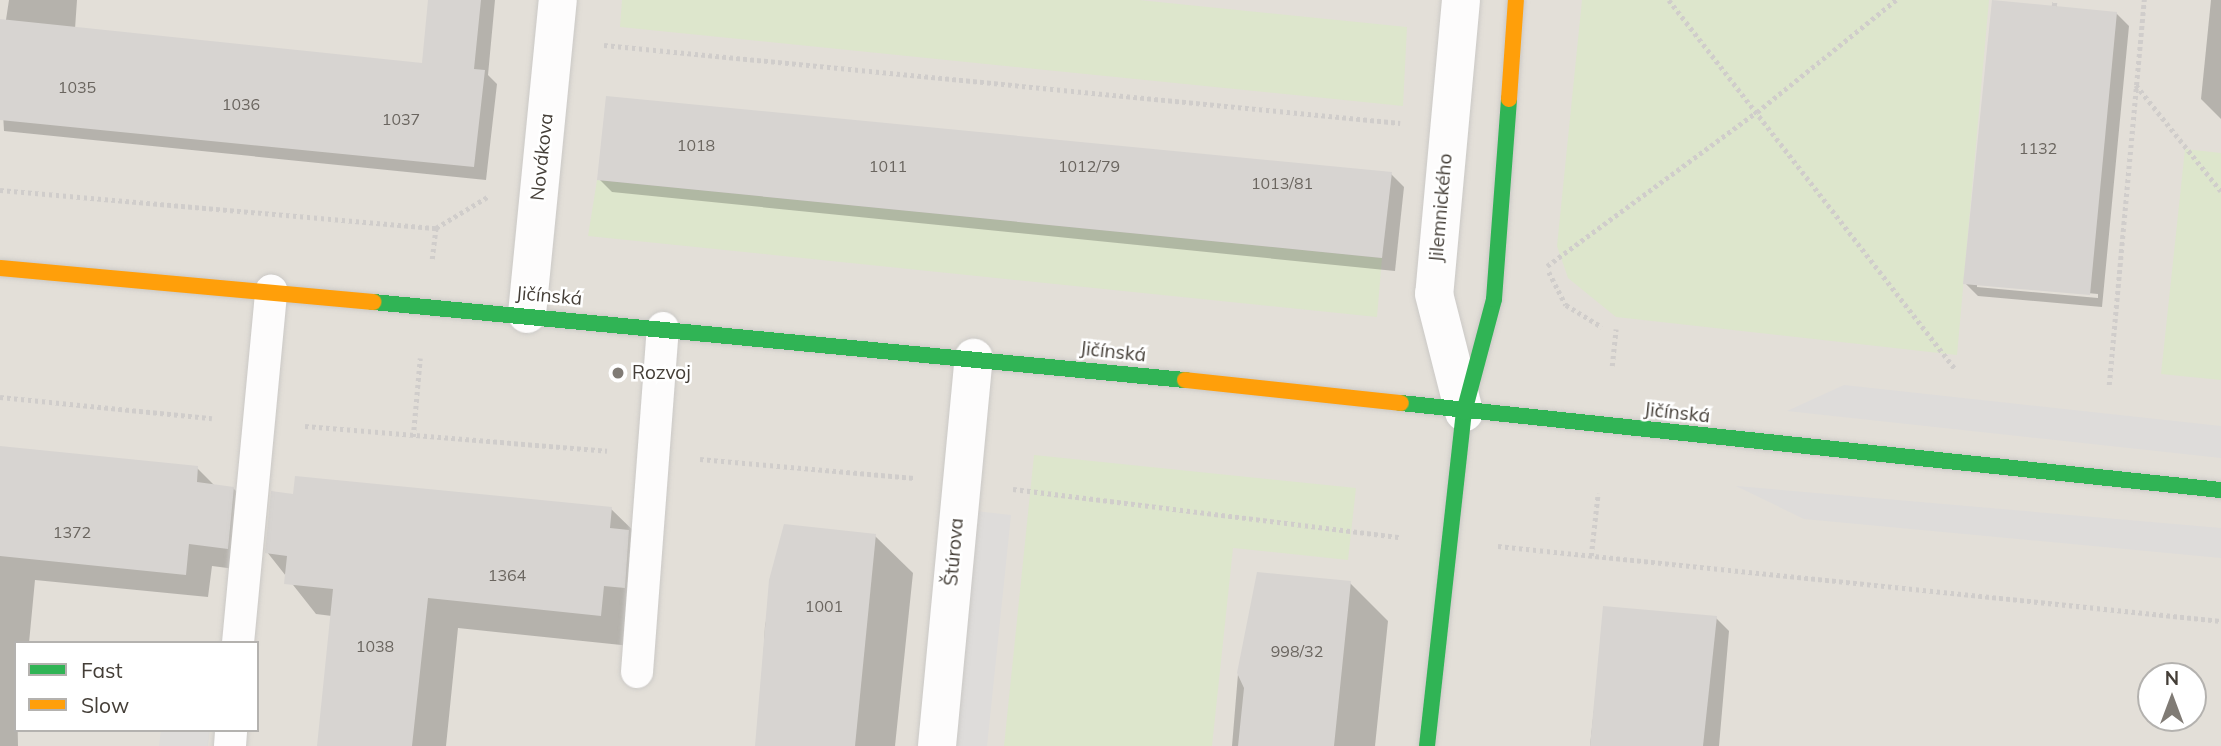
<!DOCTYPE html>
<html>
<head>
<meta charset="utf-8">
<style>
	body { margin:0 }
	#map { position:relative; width:2221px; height:746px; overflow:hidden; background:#efede9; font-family:Mulish,sans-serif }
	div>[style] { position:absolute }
	.residential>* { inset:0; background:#e3dfd8 }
	.green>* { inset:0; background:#dde6cc }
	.parking>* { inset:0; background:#dedcda }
	.shadow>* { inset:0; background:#0003 }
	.building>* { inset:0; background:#d7d4d1 }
	.path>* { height:4.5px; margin-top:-2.25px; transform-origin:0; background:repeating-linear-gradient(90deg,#d0cdcb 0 3.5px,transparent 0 7px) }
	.roads { filter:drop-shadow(0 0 2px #cbc9c6) drop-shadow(0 0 2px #cbc9c6) }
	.lane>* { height:32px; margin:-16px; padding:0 16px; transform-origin:16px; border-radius:16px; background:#fdfcfc }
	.street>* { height:38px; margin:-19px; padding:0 19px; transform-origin:19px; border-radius:19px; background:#fdfcfc }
	.fast>* { height:16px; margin:-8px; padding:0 8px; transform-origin:8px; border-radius:8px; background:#30b455 }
	.slow>* { height:16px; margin:-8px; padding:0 8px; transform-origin:8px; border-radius:8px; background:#ff9f0a }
	.dots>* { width:19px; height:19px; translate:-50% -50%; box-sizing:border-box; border:4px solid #fff; border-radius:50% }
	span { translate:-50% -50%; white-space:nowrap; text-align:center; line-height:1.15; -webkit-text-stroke:5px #fff; paint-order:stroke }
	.number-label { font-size:16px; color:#6a655f }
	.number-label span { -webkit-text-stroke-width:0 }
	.street-label { font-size:19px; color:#443e37 }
	.poi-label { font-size:19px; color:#443e37 }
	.left { translate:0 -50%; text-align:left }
	.legend { position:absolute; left:14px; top:641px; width:245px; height:91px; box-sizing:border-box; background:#fff; border:2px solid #b4b2af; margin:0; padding:9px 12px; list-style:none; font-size:21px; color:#443e37 }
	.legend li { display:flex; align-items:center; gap:14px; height:35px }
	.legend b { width:35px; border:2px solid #b4b2af }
	.north { position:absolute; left:2137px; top:662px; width:70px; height:70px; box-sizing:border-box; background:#fff; border:2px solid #b4b2af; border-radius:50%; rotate:0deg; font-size:19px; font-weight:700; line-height:28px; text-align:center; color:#443e37 }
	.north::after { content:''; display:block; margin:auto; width:24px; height:32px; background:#807b75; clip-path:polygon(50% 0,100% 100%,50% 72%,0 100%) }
</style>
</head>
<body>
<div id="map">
	<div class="residential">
		<i style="clip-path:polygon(evenodd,0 0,2221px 0,2221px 746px,0 746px,0 0,16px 643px,257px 643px,257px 730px,16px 730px,16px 643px,0 0,2151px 676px,2193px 676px,2193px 718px,2151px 718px,2151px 676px)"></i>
	</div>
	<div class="green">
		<i style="clip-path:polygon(622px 0,1139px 0,1407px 27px,1403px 106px,620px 27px)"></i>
		<i style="clip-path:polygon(1582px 0,1989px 0,1957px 355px,1616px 317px,1568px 278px,1557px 246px)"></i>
		<i style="clip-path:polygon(2185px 149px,2221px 153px,2221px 380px,2161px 374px)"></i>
		<i style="clip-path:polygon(597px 180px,1382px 258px,1377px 317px,588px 236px)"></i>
		<i style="clip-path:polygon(1034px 455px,1356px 488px,1348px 560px,1233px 548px,1212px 746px,1004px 746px)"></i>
	</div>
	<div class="parking">
		<i style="clip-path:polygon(1844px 385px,2221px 426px,2221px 458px,1787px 411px)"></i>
		<i style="clip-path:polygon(1736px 486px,2221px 528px,2221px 558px,1804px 519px)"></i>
		<i style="clip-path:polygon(958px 509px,1011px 515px,987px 746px,937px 746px)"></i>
		<i style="clip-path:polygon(161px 730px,210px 730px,208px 746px,159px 746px)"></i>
	</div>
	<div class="shadow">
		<i style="clip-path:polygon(9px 0,77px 0,75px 29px,423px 65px,430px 0,495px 0,488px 75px,497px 84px,486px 180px,4px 131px,0 59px)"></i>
		<i style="clip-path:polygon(2211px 0,2221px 0,2221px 119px,2201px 99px)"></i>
		<i style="clip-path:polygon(evenodd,2116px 13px,2129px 26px,2102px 307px,1978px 296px,1965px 283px,2116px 13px,1977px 283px,2098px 294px,2098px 298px,1977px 287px,1977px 283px)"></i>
		<i style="clip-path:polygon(1391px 174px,1404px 187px,1395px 271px,612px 192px,599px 179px)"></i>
		<i style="clip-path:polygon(0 448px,197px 468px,215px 486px,233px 488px,257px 512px,251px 571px,212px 566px,208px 597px,35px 580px,29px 643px,16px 643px,18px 746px,0 746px)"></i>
		<i style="clip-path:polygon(611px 509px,642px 539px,631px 646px,458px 628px,446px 746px,319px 746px,332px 616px,316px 614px,267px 552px)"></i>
		<i style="clip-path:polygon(785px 526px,875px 536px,913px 573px,895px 746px,759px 746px,765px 626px)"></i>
		<i style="clip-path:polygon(1350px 583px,1388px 621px,1375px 746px,1232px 746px,1238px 674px)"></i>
		<i style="clip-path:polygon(1605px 608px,1716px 618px,1729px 631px,1719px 746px,1590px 746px)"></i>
	</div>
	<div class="building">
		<i style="clip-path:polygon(428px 0,481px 0,474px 69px,485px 70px,474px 167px,0 120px,0 19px,422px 63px)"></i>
		<i style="clip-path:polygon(1992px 0,2117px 12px,2090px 295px,1963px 284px)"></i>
		<i style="clip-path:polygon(606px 96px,1392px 172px,1382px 258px,597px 180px)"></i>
		<i style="clip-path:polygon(0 446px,198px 466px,197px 482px,234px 487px,228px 549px,189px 544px,186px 575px,0 556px)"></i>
		<i style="clip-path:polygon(295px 476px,612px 507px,610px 528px,629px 530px,625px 588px,604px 586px,601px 616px,428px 598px,412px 746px,317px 746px,333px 589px,284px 584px,287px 556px,265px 553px,271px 491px,293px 494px)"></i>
		<i style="clip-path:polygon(784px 524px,876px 534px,855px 746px,755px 746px,769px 580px)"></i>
		<i style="clip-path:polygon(1257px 572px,1351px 581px,1334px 746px,1238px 746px,1244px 688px,1237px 673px)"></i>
		<i style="clip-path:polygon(1603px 606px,1717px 616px,1703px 746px,1590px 746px)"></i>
	</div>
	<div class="path">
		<i style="left:1669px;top:0;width:467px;rotate:52.2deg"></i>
		<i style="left:2054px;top:6px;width:6px;rotate:-81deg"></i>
		<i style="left:604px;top:45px;width:800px;rotate:5.6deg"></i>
		<i style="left:2136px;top:85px;width:136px;rotate:51.3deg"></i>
		<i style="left:0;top:190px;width:438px;rotate:5deg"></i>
		<i style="left:436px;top:228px;width:62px;rotate:-31.1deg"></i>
		<i style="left:432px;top:259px;width:31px;rotate:-83deg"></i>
		<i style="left:1547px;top:266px;width:260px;rotate:-36.3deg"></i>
		<i style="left:1757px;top:112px;width:179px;rotate:-38.9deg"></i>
		<i style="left:1549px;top:272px;width:37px;rotate:63deg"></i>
		<i style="left:1566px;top:305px;width:42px;rotate:31.4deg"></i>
		<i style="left:1612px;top:366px;width:37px;rotate:-84deg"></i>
		<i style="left:2109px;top:385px;width:387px;rotate:-84.8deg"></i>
		<i style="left:0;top:397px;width:213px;rotate:5.7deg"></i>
		<i style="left:305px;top:426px;width:303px;rotate:4.7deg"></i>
		<i style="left:413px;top:437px;width:79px;rotate:-84.9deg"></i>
		<i style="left:700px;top:459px;width:215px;rotate:5.1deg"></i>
		<i style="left:1013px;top:489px;width:390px;rotate:7.1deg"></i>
		<i style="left:1498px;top:546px;width:727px;rotate:5.92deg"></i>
		<i style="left:1591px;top:556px;width:63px;rotate:-83.7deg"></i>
	</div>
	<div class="roads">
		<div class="lane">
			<i style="left:238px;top:643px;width:354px;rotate:-84.6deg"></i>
			<i style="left:637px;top:672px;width:345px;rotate:-85.7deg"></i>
			<i style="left:230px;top:746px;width:16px;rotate:-86deg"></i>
		</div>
		<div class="street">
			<i style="left:1461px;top:0;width:295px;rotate:95.2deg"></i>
			<i style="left:1434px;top:294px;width:122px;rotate:75.7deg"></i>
			<i style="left:527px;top:314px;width:316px;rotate:-84.4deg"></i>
			<i style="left:937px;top:746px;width:390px;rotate:-84.6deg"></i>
		</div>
		<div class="fast">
			<i style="left:373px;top:302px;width:816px;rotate:5.49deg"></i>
			<i style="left:1401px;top:403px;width:825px;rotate:6.06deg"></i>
			<i style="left:1427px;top:746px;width:336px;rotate:-83.7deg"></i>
			<i style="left:1464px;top:412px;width:117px;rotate:-75.1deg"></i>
			<i style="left:1494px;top:299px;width:201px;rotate:-85.7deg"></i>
		</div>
		<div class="slow">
			<i style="left:1509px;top:99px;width:99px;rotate:-86deg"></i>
			<i style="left:0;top:268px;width:375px;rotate:5.2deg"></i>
			<i style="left:1185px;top:380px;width:217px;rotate:6.1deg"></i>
		</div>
	</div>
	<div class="dots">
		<i style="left:618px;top:373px;background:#807b75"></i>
	</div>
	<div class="number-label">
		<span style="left:77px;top:87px">1035</span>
		<span style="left:241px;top:104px">1036</span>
		<span style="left:401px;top:119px">1037</span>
		<span style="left:696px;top:145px">1018</span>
		<span style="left:2038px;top:148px">1132</span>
		<span style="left:888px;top:166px">1011</span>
		<span style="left:1089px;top:166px">1012/79</span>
		<span style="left:1282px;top:183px">1013/81</span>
		<span style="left:72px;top:532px">1372</span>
		<span style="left:507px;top:575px">1364</span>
		<span style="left:824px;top:606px">1001</span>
		<span style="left:375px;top:646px">1038</span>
		<span style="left:1297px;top:651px">998/32</span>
	</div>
	<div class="street-label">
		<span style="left:542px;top:157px;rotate:-84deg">Novákova</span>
		<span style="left:1441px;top:208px;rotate:-85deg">Jilemnického</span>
		<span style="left:549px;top:296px;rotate:5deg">Jičínská</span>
		<span style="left:1113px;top:352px;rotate:6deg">Jičínská</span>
		<span style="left:1677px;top:413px;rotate:6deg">Jičínská</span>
		<span style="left:954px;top:552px;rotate:-85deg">Štúrova</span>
	</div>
	<div class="poi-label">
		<span class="left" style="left:632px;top:373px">Rozvoj</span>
	</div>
	<ul class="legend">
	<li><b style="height:9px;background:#30b455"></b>Fast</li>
	<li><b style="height:9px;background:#ff9f0a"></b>Slow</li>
	</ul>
	<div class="north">N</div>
</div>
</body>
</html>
